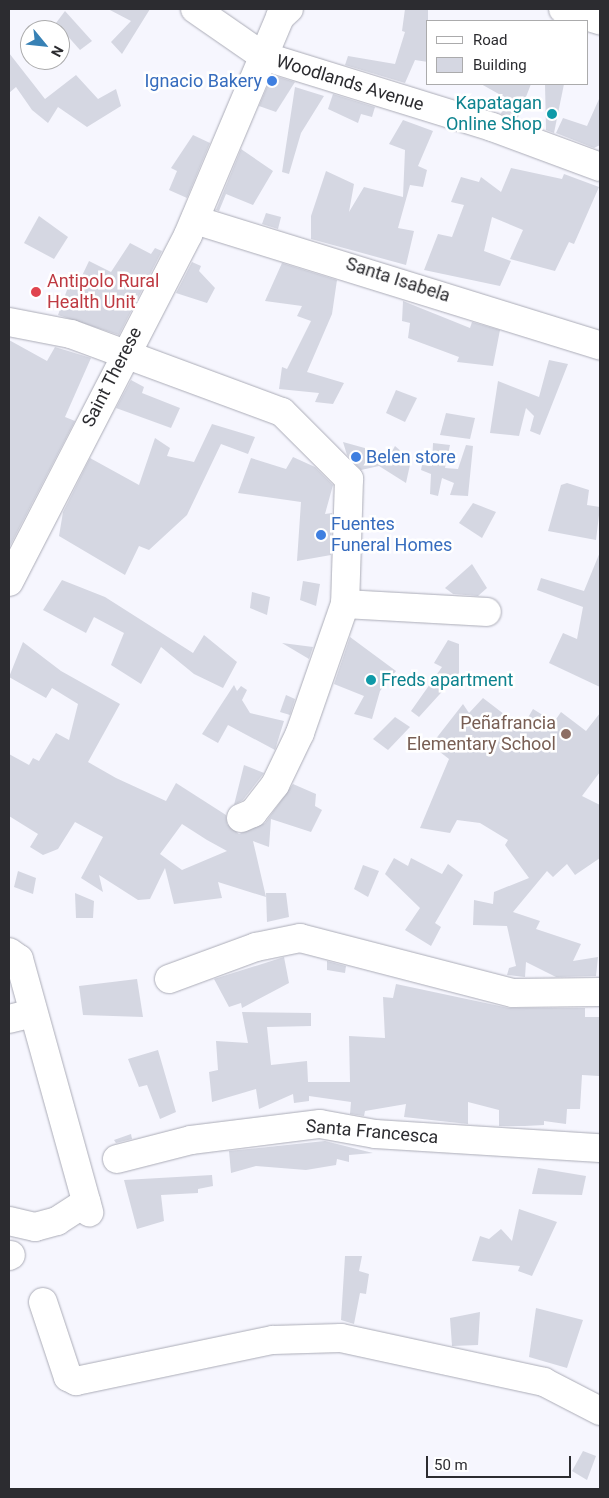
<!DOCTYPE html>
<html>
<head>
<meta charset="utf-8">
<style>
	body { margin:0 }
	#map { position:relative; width:609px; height:1498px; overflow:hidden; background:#f6f6fe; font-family:Roboto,sans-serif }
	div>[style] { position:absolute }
	.building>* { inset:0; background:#d5d7e2 }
	.roads { filter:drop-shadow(0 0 1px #abacb7) drop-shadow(0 0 1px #abacb7) }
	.minor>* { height:28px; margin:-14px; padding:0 14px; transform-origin:14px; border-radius:14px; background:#fff }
	.dots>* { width:14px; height:14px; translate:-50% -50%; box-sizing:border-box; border:2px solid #fff; border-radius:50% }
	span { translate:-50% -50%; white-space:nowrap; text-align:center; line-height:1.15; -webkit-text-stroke:5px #fff; paint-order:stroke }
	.shop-label { font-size:18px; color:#366cbe }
	.right { translate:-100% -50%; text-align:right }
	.left { translate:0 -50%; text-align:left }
	.street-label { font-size:18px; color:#2c2c30 }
	.culture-label { font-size:18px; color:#0d838f }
	.health-label { font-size:18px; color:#be3a42 }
	.education-label { font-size:18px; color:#785e54 }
	.frame { position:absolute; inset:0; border:10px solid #2c2c30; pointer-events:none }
	.legend { position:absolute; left:426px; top:20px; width:162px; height:65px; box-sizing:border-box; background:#fff; border:1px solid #ababac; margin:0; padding:6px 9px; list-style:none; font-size:15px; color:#2c2c30 }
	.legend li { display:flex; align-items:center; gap:10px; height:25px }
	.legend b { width:25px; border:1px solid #ababac }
	.north { position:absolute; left:20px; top:20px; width:50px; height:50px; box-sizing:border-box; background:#fff; border:1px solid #ababac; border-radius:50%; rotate:118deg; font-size:14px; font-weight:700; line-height:20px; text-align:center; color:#2c2c30 }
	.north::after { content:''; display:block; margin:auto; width:18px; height:22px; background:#3781b5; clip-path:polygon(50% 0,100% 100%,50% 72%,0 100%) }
	.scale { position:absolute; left:426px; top:1456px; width:145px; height:22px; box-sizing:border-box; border:2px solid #2c2c30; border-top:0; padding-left:6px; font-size:15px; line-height:18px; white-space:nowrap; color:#2c2c30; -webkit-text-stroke:4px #fff; paint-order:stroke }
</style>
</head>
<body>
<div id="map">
	<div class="building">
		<i style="clip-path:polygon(108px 9px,150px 9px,122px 54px,111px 42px,131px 21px)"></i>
		<i style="clip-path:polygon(405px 9px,428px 9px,428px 62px,415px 60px,405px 83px,345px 65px,348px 56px,395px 64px,405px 32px,402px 31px)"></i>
		<i style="clip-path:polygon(65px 11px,92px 41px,80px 50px,56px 23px)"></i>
		<i style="clip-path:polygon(9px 53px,45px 99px,76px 75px,98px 99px,116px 89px,121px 106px,87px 127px,58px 107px,48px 123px,32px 110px,16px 87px,9px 93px)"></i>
		<i style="clip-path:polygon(272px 75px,295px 82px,276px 112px,259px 106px)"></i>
		<i style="clip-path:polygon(481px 84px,531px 84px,517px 120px,501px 114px,506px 98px)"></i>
		<i style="clip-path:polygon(545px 84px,564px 84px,554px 133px,546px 130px)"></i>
		<i style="clip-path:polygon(295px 87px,324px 96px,301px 133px,289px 174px,282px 172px)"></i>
		<i style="clip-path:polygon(333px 94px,375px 107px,372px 117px,361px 114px,358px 123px,328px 109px)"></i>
		<i style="clip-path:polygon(599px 99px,600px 145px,594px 148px,556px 133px,563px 118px,587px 126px)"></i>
		<i style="clip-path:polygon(403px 120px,433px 131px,418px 166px,427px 170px,423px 187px,410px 185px,398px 228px,414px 231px,406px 265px,311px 239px,311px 216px,326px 171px,354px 184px,349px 212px,364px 187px,403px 197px,405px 150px,389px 144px)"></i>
		<i style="clip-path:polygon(193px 135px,210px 143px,187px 198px,169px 190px,177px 171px,171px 168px)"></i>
		<i style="clip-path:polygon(241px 149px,273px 171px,253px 205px,226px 194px,219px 211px,216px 210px)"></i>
		<i style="clip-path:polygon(511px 168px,562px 179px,564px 174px,599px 187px,574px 244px,569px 242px,555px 271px,510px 259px,523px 230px,492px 217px,484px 251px,511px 261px,500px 286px,424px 270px,438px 234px,452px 237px,464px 205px,451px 202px,461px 177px,479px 182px,481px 177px,501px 192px)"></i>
		<i style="clip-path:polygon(266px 213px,281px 217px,278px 229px,262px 224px)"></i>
		<i style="clip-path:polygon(39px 216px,68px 237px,54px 259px,24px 243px)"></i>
		<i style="clip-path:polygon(130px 243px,151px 254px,155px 248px,162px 251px,119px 335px,58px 315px,72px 276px,80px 280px,89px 261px,111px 272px)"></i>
		<i style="clip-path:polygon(192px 262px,201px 266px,199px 271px,215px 288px,207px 303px,176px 293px)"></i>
		<i style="clip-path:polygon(282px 263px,337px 280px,332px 314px,307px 372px,344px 383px,333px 404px,315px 402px,319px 393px,279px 389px,282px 367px,287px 369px,311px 321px,297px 316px,302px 306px,265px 301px)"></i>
		<i style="clip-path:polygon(403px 301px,470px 328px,472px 322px,500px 330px,493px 366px,457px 362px,459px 357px,408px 338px,410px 323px,402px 321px)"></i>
		<i style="clip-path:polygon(9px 340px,47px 361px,55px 347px,91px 358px,65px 417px,75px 421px,9px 548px)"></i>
		<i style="clip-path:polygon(549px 360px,568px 364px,540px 435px,530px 431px,534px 416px,526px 408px,519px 436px,490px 433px,498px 381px,539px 397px)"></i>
		<i style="clip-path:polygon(131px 380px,144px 387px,142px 393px,180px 408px,171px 428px,116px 408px)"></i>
		<i style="clip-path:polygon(396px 390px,417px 398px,405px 422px,386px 413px)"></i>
		<i style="clip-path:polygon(446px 413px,475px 418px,470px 439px,440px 435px)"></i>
		<i style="clip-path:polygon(212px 424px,255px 437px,248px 454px,221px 444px,187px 515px,149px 550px,139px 546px,125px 575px,59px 536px,63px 512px,90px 458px,139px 485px,155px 438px,170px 448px,167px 456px,194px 462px)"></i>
		<i style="clip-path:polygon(343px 442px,390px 455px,395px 446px,411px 460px,406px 483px,379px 466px,361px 470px,347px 455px)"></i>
		<i style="clip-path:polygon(433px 443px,450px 445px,445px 468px,458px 469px,466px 445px,473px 446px,468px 496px,450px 495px,454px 483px,442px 478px,438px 496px,430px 494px,431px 474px,421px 470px,422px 465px,432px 466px)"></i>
		<i style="clip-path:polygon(293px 457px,315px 467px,333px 485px,325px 514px,332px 513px,331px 555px,297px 561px,301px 502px,238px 493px,251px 458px,286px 469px)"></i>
		<i style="clip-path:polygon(567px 483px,589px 490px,587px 505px,600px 507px,596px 540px,548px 531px,561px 485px)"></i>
		<i style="clip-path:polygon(473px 503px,496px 512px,482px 538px,459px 523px)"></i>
		<i style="clip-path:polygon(600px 552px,600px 687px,549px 663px,563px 633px,577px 639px,583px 607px,537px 590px,541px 578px,584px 591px)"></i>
		<i style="clip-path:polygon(472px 564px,487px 588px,478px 596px,453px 594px,445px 588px)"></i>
		<i style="clip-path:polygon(62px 580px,105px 597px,193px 653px,204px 635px,237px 662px,223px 688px,194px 674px,161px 647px,141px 684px,111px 665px,124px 633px,94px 617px,86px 633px,43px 610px)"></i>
		<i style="clip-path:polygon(303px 581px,320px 584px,316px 606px,300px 600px)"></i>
		<i style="clip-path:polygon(252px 592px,270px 597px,267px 615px,250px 608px)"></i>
		<i style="clip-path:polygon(350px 637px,396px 671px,380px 691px,372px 719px,354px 714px,364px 696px,334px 684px)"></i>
		<i style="clip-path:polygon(448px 640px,459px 644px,459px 675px,446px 678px,449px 684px,419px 717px,411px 711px,442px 667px,434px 663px)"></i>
		<i style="clip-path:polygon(evenodd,23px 642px,61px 671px,120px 704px,88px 762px,116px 778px,166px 801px,176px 783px,226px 815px,227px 824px,239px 834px,265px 823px,293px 784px,316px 794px,315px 806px,322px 810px,311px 832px,271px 819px,269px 847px,253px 841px,266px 897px,218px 882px,222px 898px,174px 904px,165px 868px,150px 899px,138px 900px,99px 875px,103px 892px,81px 878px,103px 837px,75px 822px,58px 849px,43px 855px,30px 847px,38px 834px,9px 816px,9px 754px,29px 765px,33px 758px,39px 761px,56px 733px,69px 740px,78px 704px,52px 688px,46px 698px,9px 677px,23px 642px,182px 824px,207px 840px,227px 851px,182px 870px,160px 854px,182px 824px)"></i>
		<i style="clip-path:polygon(282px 643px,313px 647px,309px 659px)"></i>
		<i style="clip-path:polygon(234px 685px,237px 691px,241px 686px,247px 690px,242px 700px,250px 713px,284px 721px,275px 750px,228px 725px,218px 743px,202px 734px)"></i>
		<i style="clip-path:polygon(286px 695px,295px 699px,290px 715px,280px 712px)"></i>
		<i style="clip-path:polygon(483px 698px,522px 728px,533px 709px,554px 722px,561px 712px,586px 731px,600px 713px,600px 772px,582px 796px,600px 805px,600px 858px,575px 875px,567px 864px,553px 877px,547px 871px,513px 912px,540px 921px,536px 929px,581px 944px,573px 961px,598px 957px,596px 976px,556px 977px,526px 962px,525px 977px,507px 975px,509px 968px,516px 966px,507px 926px,473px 925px,474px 900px,493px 904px,494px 892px,529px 878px,505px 845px,508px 840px,480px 823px,457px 820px,450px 833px,420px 828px,449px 759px,431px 745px,463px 704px,469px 713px)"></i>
		<i style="clip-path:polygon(395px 717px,410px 727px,388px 750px,373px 739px)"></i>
		<i style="clip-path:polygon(244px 765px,264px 773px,243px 800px,234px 805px)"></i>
		<i style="clip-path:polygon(394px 858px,408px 866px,411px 858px,442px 874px,448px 864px,463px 875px,435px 923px,441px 927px,431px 946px,405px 930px,420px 908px,385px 874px)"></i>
		<i style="clip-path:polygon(363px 865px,379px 871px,368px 897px,354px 889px)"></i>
		<i style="clip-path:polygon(18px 871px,36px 878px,33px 894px,14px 887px)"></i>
		<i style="clip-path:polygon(75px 893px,94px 901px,93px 918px,76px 918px)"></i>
		<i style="clip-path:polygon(266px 893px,286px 893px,289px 917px,267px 922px)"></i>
		<i style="clip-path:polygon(284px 957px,289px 983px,242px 1008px,241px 1003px,229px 1007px,214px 979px)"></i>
		<i style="clip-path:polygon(327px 961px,346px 966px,345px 973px,327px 970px)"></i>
		<i style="clip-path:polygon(137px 979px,143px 1017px,83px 1015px,79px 986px)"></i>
		<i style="clip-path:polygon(396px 984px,509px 1008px,585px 1008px,585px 1017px,600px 1017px,599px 1076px,582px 1075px,580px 1109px,567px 1109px,566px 1124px,544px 1121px,544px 1125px,525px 1126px,499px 1126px,499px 1110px,468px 1102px,468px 1124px,404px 1117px,406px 1104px,365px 1111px,364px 1116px,350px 1114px,351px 1102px,309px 1096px,309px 1101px,294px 1103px,293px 1094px,259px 1109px,256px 1089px,212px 1102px,209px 1072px,218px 1070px,216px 1041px,248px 1043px,242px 1012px,311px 1013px,311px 1026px,267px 1027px,271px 1065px,307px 1061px,308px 1082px,350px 1082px,349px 1036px,385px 1038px,383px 997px,393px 998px)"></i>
		<i style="clip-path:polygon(158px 1050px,176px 1112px,160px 1119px,147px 1085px,139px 1087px,128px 1059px)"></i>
		<i style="clip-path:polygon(131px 1134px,132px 1139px,116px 1143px,114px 1140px)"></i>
		<i style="clip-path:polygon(325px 1141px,373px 1153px,349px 1155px,349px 1162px,337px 1159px,336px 1165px,306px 1170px,256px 1166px,231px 1173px,229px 1151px)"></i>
		<i style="clip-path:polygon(538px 1168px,586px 1176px,582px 1195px,532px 1194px)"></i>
		<i style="clip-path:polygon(212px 1175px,213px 1186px,198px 1189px,198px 1193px,161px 1195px,164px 1221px,137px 1229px,124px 1180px)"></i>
		<i style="clip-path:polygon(519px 1209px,557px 1222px,532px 1276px,518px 1271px,520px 1266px,472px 1261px,480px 1236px,489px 1239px,501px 1229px,512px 1241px)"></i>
		<i style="clip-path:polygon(345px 1256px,362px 1256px,359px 1271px,369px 1274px,366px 1294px,360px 1293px,354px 1324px,341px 1320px)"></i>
		<i style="clip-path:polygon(536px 1308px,583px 1320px,567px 1368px,529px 1357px)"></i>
		<i style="clip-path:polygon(480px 1312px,478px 1345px,452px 1346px,450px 1318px)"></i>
		<i style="clip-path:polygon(583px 1451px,596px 1456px,587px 1480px,572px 1471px)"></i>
	</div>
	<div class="roads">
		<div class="minor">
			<i style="left:195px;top:9px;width:83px;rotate:34.7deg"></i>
			<i style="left:263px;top:56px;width:240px;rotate:17.2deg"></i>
			<i style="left:492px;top:127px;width:115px;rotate:20.3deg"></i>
			<i style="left:563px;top:9px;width:39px;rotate:17deg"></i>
			<i style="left:195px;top:220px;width:424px;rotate:17.2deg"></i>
			<i style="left:9px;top:322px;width:63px;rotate:11deg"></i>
			<i style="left:71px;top:334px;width:225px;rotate:20.3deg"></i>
			<i style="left:282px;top:412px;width:95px;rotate:45deg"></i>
			<i style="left:349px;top:479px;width:125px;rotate:91.8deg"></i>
			<i style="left:345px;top:604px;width:142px;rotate:3.2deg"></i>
			<i style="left:9px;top:582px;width:390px;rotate:-62.7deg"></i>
			<i style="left:188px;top:235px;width:237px;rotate:-67.1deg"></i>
			<i style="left:280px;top:17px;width:12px;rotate:-42deg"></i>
			<i style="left:241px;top:818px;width:13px;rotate:-23deg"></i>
			<i style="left:253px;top:813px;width:36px;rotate:-52deg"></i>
			<i style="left:275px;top:785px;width:58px;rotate:-64.3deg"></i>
			<i style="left:300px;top:733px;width:137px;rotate:-70.8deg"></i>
			<i style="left:9px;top:952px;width:12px;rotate:35deg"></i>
			<i style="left:19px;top:959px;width:263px;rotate:74.5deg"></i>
			<i style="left:169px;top:979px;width:93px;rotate:-20.2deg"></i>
			<i style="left:256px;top:947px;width:45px;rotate:-11.6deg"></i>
			<i style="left:300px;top:938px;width:220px;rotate:14.5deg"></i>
			<i style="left:513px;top:993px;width:87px;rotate:-0.7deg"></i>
			<i style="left:9px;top:1019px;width:25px;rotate:-14deg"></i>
			<i style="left:117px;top:1159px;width:76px;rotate:-14.4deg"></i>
			<i style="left:191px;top:1140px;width:130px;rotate:-7.1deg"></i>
			<i style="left:320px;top:1124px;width:56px;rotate:10.3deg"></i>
			<i style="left:375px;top:1134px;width:225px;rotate:3.6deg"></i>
			<i style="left:9px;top:1221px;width:27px;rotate:13deg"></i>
			<i style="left:35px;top:1227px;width:23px;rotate:-15deg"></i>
			<i style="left:57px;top:1221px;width:35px;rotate:-33deg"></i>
			<i style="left:9px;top:1256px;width:2px;rotate:-27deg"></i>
			<i style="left:43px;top:1302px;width:79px;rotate:71.6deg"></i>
			<i style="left:68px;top:1377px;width:9px;rotate:27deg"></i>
			<i style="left:76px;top:1381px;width:201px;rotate:-11.8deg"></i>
			<i style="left:273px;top:1340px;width:68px;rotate:-1.7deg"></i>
			<i style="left:341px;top:1338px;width:208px;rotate:12.2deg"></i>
			<i style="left:544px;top:1382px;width:63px;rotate:27.4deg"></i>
		</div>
	</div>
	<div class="dots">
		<i style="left:272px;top:81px;background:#3f7fe0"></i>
		<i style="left:552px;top:114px;background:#0f9aa8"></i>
		<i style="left:36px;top:292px;background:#e0444e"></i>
		<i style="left:356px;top:457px;background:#3f7fe0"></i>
		<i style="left:321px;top:535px;background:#3f7fe0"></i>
		<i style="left:371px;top:680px;background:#0f9aa8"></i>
		<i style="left:566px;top:734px;background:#8d6e63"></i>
	</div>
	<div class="shop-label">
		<span class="right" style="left:262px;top:81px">Ignacio Bakery</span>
		<span class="left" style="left:366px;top:457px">Belen store</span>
		<span class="left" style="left:331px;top:535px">Fuentes<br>Funeral Homes</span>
	</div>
	<div class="street-label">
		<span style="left:350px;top:83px;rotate:17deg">Woodlands Avenue</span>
		<span style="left:398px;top:280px;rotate:18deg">Santa Isabela</span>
		<span style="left:112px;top:377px;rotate:-63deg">Saint Therese</span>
		<span style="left:372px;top:1132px;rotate:5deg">Santa Francesca</span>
	</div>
	<div class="culture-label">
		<span class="right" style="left:542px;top:114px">Kapatagan<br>Online Shop</span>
		<span class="left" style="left:381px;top:680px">Freds apartment</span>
	</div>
	<div class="health-label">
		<span class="left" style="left:47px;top:292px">Antipolo Rural<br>Health Unit</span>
	</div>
	<div class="education-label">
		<span class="right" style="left:556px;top:734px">Peñafrancia<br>Elementary School</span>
	</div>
	<div class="frame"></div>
	<ul class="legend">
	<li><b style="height:6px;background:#fff"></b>Road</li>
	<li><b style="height:14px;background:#d5d7e2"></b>Building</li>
	</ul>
	<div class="north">N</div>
	<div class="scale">50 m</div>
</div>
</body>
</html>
